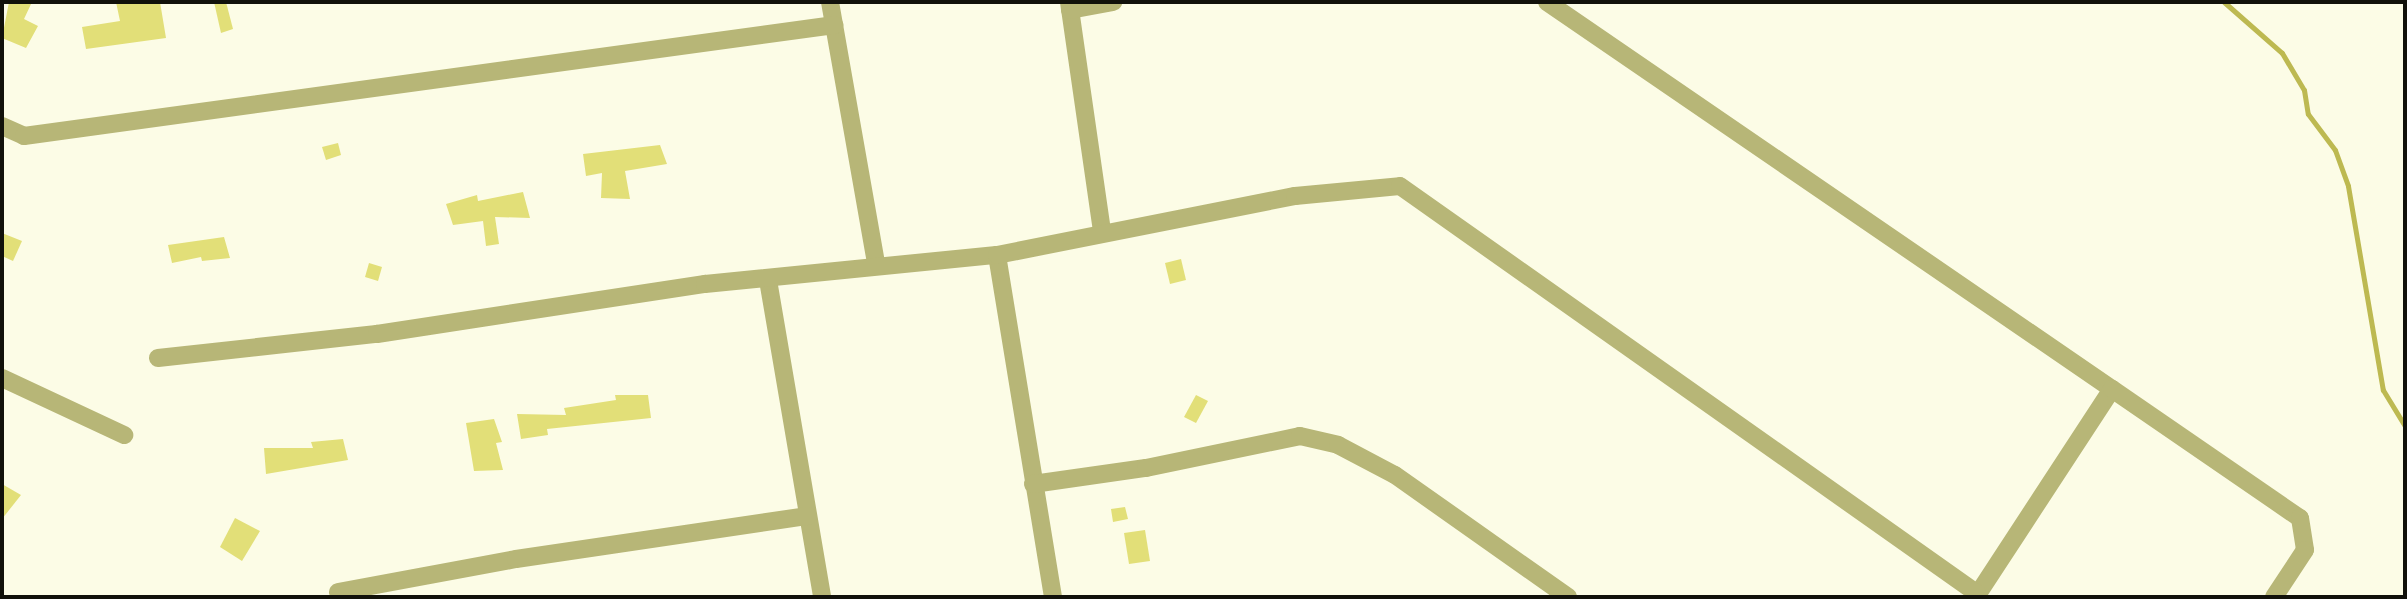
<!DOCTYPE html>
<html>
<head>
<meta charset="utf-8">
<style>
	body { margin:0 }
	#map { position:relative; width:2407px; height:599px; overflow:hidden; background:#fcfce6; font-family:"IBM Plex Sans",sans-serif }
	div>[style] { position:absolute }
	.stream>* { height:5px; margin:-2.5px; padding:0 2.5px; transform-origin:2.5px; border-radius:2.5px; background:#bdb951 }
	.building>* { inset:0; background:#e2df78 }
	.street>* { height:18px; margin:-9px; padding:0 9px; transform-origin:9px; border-radius:9px; background:#b7b677 }
	span { translate:-50% -50%; white-space:nowrap; text-align:center; line-height:1.15; -webkit-text-stroke:6px #fcfce6; paint-order:stroke }
	.frame { position:absolute; inset:0; border:4px solid #11110a; pointer-events:none }
</style>
</head>
<body>
<div id="map">
	<div class="stream">
		<i style="left:2224px;top:2px;width:77px;rotate:41.3deg"></i>
		<i style="left:2282px;top:53px;width:43px;rotate:59.3deg"></i>
		<i style="left:2304px;top:90px;width:24px;rotate:81deg"></i>
		<i style="left:2308px;top:114px;width:45px;rotate:53.1deg"></i>
		<i style="left:2335px;top:150px;width:38px;rotate:70deg"></i>
		<i style="left:2348px;top:186px;width:207px;rotate:80.3deg"></i>
		<i style="left:2383px;top:390px;width:42px;rotate:58.6deg"></i>
	</div>
	<div class="building">
		<i style="clip-path:polygon(9px 2px,32px 2px,24px 19px,38px 26px,26px 48px,2px 38px)"></i>
		<i style="clip-path:polygon(116px 2px,160px 2px,166px 38px,86px 49px,82px 27px,120px 21px)"></i>
		<i style="clip-path:polygon(214px 2px,226px 2px,233px 29px,221px 33px)"></i>
		<i style="clip-path:polygon(338px 143px,341px 155px,326px 160px,322px 147px)"></i>
		<i style="clip-path:polygon(660px 145px,667px 164px,625px 171px,630px 199px,601px 198px,602px 173px,586px 176px,583px 154px)"></i>
		<i style="clip-path:polygon(523px 192px,530px 218px,495px 217px,499px 244px,486px 246px,483px 221px,453px 225px,446px 204px,477px 195px,478px 201px)"></i>
		<i style="clip-path:polygon(2px 233px,22px 241px,13px 261px,2px 256px)"></i>
		<i style="clip-path:polygon(224px 237px,230px 258px,202px 261px,201px 257px,172px 263px,168px 245px)"></i>
		<i style="clip-path:polygon(1181px 259px,1186px 280px,1170px 284px,1165px 263px)"></i>
		<i style="clip-path:polygon(369px 263px,382px 267px,378px 281px,365px 277px)"></i>
		<i style="clip-path:polygon(615px 395px,648px 395px,651px 418px,547px 429px,548px 435px,521px 439px,517px 414px,566px 415px,564px 408px,616px 400px)"></i>
		<i style="clip-path:polygon(1196px 395px,1208px 401px,1196px 423px,1184px 417px)"></i>
		<i style="clip-path:polygon(494px 419px,502px 442px,496px 443px,503px 470px,474px 471px,466px 423px)"></i>
		<i style="clip-path:polygon(343px 439px,348px 460px,266px 474px,264px 448px,313px 448px,311px 442px)"></i>
		<i style="clip-path:polygon(2px 484px,21px 495px,2px 519px)"></i>
		<i style="clip-path:polygon(1125px 507px,1128px 519px,1113px 522px,1111px 509px)"></i>
		<i style="clip-path:polygon(235px 518px,260px 531px,242px 561px,220px 547px)"></i>
		<i style="clip-path:polygon(1145px 530px,1150px 561px,1129px 564px,1124px 533px)"></i>
	</div>
	<div class="street">
		<i style="left:830px;top:2px;width:265px;rotate:80deg"></i>
		<i style="left:1069px;top:2px;width:232px;rotate:81.8deg"></i>
		<i style="left:1547px;top:2px;width:685px;rotate:34.41deg"></i>
		<i style="left:2112px;top:389px;width:249px;rotate:123.2deg"></i>
		<i style="left:1070px;top:10px;width:44px;rotate:-10.5deg"></i>
		<i style="left:2px;top:126px;width:24px;rotate:24deg"></i>
		<i style="left:24px;top:136px;width:818px;rotate:-7.8deg"></i>
		<i style="left:997px;top:255px;width:347px;rotate:80.7deg"></i>
		<i style="left:768px;top:280px;width:322px;rotate:80.3deg"></i>
		<i style="left:158px;top:358px;width:220px;rotate:-6.3deg"></i>
		<i style="left:377px;top:334px;width:332px;rotate:-8.7deg"></i>
		<i style="left:705px;top:284px;width:293px;rotate:-5.7deg"></i>
		<i style="left:997px;top:255px;width:304px;rotate:-11.2deg"></i>
		<i style="left:1295px;top:196px;width:105px;rotate:-5.4deg"></i>
		<i style="left:1400px;top:186px;width:707px;rotate:35.22deg"></i>
		<i style="left:2px;top:378px;width:135px;rotate:25deg"></i>
		<i style="left:2112px;top:389px;width:228px;rotate:34.5deg"></i>
		<i style="left:2300px;top:518px;width:32px;rotate:81deg"></i>
		<i style="left:2305px;top:550px;width:56px;rotate:123.4deg"></i>
		<i style="left:1033px;top:484px;width:114px;rotate:-8.1deg"></i>
		<i style="left:1146px;top:468px;width:157px;rotate:-11.7deg"></i>
		<i style="left:1300px;top:436px;width:39px;rotate:13deg"></i>
		<i style="left:1338px;top:445px;width:64px;rotate:27.8deg"></i>
		<i style="left:1395px;top:475px;width:212px;rotate:35.2deg"></i>
		<i style="left:338px;top:592px;width:181px;rotate:-10.5deg"></i>
		<i style="left:516px;top:559px;width:295px;rotate:-8.4deg"></i>
	</div>
	<div class="frame"></div>
</div>
</body>
</html>
